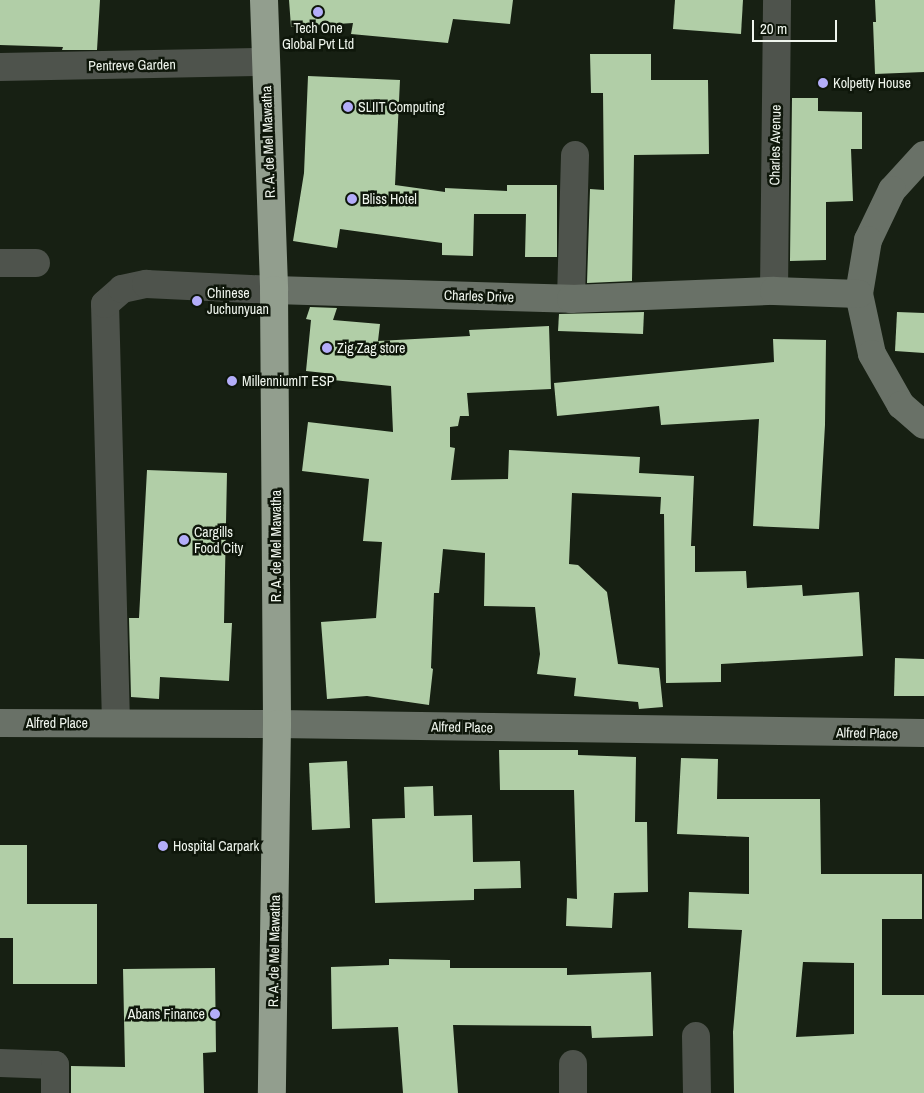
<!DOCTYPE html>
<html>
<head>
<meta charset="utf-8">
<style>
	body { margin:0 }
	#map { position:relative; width:924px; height:1093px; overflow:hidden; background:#172013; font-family:"Archivo Narrow",sans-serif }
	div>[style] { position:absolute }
	.building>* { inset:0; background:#b1cea7 }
	.street>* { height:28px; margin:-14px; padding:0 14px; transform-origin:14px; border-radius:14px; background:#4e534c }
	.secondary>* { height:28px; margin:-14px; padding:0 14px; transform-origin:14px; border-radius:14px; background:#697167 }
	.highway>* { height:28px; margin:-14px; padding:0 14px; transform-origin:14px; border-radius:14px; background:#929e8e }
	.dots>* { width:14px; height:14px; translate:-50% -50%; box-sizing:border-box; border:2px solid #0e160a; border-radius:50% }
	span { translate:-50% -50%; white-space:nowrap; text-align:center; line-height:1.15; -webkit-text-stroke:5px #0e160a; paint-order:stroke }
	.poi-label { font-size:14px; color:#eff5ed }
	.left { translate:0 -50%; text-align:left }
	.right { translate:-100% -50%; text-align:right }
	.street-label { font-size:14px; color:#eff5ed }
	.scale { position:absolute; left:752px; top:20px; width:85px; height:22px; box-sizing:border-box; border:2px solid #eff5ed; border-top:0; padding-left:6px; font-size:15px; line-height:18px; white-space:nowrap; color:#eff5ed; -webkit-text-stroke:4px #0e160a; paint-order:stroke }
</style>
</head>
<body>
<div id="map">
	<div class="building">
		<i style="clip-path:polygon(0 0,100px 0,97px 50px,62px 50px,63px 47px,0 45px)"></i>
		<i style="clip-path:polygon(289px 0,513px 0,510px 24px,453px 19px,448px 43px,351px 34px,353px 23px,291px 27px)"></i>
		<i style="clip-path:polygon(675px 0,743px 0,741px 34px,673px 29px)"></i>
		<i style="clip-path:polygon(875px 0,924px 0,924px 72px,875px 74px,873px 22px,876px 22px)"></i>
		<i style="clip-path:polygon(590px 54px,651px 54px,651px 80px,708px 80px,709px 154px,634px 155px,632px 281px,587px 283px,590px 189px,604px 190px,603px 93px,591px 93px)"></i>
		<i style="clip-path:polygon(308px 76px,400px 80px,395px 185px,445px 192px,445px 188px,507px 191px,507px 185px,557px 185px,557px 257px,525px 257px,526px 214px,474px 214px,473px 256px,442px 255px,442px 243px,340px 229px,337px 248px,293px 241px,304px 173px)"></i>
		<i style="clip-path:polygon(792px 98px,818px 98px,818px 111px,862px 112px,862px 149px,851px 149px,853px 201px,826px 202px,826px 260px,790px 261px)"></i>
		<i style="clip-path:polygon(310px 307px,337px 308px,333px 320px,380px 324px,378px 341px,470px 336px,469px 330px,549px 326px,551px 389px,467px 393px,469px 416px,460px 416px,458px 426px,450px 427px,450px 447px,455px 448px,451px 480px,508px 479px,509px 450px,640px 457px,639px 473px,694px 476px,691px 546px,695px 546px,695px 572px,746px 571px,747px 588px,802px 585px,803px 596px,859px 592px,863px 656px,721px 664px,721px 682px,666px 683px,664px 514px,660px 514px,661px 497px,572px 493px,569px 564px,578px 565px,607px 592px,618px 664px,659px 668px,663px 707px,639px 709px,638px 702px,574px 696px,576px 678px,537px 674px,540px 654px,535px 607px,484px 606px,485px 553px,443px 549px,439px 593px,434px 593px,431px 668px,433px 669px,429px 705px,367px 696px,327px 699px,321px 622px,376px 618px,382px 542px,363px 541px,369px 479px,302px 471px,308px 422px,393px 432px,391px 386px,333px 380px,334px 374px,306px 371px,311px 320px,306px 319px)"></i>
		<i style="clip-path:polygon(644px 312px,643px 334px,558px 331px,559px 314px)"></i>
		<i style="clip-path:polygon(897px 312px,924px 313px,924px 353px,895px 351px)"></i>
		<i style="clip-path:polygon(773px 339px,826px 340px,825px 425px,819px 529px,753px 526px,759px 419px,661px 425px,659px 406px,557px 416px,554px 383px,774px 362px)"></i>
		<i style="clip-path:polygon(147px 470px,227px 473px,224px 623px,232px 623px,229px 681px,160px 677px,159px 699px,131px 697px,129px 618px,139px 618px)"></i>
		<i style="clip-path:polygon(895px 658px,924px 659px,924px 696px,894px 696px)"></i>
		<i style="clip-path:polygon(499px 750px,578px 750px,578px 755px,636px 757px,635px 822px,647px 822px,648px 892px,614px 893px,612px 928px,566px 926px,567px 898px,577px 899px,574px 790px,500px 790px)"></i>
		<i style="clip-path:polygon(evenodd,681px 758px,718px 759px,717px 799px,820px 799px,821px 874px,922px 874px,922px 919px,882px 919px,882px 995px,924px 995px,924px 1093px,734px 1093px,733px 1032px,742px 930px,688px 928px,689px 892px,749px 894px,749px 837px,677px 834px,681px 758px,803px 962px,854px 963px,854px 1034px,796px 1037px,803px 962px)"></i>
		<i style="clip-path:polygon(347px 761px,350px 828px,312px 830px,309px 763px)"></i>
		<i style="clip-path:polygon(433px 786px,434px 816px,472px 815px,473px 862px,520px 861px,521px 888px,474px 889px,474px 900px,375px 903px,372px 819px,405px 818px,404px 787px)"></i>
		<i style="clip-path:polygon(0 845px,27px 845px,27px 904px,97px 904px,97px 984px,13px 984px,13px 938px,0 938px)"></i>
		<i style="clip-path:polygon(389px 959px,450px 960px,450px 968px,567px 968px,567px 975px,651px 972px,653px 1036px,592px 1038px,591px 1026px,453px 1025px,458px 1093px,403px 1093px,398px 1027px,332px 1029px,331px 967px,389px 965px)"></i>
		<i style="clip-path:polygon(215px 968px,216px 1052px,203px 1053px,204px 1093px,71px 1093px,71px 1066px,125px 1067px,123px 969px)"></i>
	</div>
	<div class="street">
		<i style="left:0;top:67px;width:265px;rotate:-1.1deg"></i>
		<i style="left:0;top:263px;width:36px"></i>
		<i style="left:774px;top:291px;width:291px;rotate:-89.4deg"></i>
		<i style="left:571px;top:299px;width:144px;rotate:-88.4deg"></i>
		<i style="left:116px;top:723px;width:419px;rotate:-91.5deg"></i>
		<i style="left:105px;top:304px;width:23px;rotate:-41deg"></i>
		<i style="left:122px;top:289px;width:25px;rotate:-12deg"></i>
		<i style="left:146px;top:284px;width:128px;rotate:2.7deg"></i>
		<i style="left:696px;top:1036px;width:57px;rotate:89deg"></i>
		<i style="left:0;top:1063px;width:55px;rotate:2.1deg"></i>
		<i style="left:55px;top:1065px;width:28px;rotate:90deg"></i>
		<i style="left:573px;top:1064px;width:29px;rotate:90deg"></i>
	</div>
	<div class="secondary">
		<i style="left:924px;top:155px;width:47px;rotate:132.4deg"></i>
		<i style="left:892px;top:190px;width:55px;rotate:115.6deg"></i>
		<i style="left:868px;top:240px;width:55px;rotate:99.5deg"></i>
		<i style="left:859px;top:294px;width:61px;rotate:77.8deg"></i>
		<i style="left:872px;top:354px;width:59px;rotate:60.4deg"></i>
		<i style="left:901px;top:405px;width:30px;rotate:41deg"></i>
		<i style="left:274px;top:290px;width:297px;rotate:1.7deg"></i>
		<i style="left:571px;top:299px;width:203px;rotate:-2.3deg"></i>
		<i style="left:774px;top:291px;width:85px;rotate:2deg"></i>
		<i style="left:0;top:723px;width:277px;rotate:0.2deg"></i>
		<i style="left:277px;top:724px;width:647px;rotate:0.8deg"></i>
	</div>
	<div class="highway">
		<i style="left:264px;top:0;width:290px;rotate:88deg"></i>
		<i style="left:274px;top:290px;width:434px;rotate:89.6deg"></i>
		<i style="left:277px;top:724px;width:369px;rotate:90.8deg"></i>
	</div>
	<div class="dots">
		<i style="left:318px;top:12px;background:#b3adf9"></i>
		<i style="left:823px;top:83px;background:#b3adf9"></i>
		<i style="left:348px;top:107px;background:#b3adf9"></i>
		<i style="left:352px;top:199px;background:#b3adf9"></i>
		<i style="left:197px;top:301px;background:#b3adf9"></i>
		<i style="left:327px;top:348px;background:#b3adf9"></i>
		<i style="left:232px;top:381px;background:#b3adf9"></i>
		<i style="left:184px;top:540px;background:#b3adf9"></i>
		<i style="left:163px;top:846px;background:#b3adf9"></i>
		<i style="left:215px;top:1014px;background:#b3adf9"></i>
	</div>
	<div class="poi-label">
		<span style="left:318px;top:36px">Tech One<br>Global Pvt Ltd</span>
		<span class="left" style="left:833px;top:83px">Kolpetty House</span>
		<span class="left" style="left:358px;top:107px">SLIIT Computing</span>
		<span class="left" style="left:362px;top:199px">Bliss Hotel</span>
		<span class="left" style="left:207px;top:301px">Chinese<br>Juchunyuan</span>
		<span class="left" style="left:337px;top:348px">Zig Zag store</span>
		<span class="left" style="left:242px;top:381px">MillenniumIT ESP</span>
		<span class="left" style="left:194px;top:540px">Cargills<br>Food City</span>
		<span class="left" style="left:173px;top:846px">Hospital Carpark</span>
		<span class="right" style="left:205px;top:1014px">Abans Finance</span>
	</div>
	<div class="street-label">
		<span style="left:132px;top:65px;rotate:-1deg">Pentreve Garden</span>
		<span style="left:268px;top:142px;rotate:-92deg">R. A. de Mel Mawatha</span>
		<span style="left:775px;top:145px;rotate:-89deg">Charles Avenue</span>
		<span style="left:479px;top:296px;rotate:2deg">Charles Drive</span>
		<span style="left:276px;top:546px;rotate:-90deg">R. A. de Mel Mawatha</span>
		<span style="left:57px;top:723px">Alfred Place</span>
		<span style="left:462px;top:727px;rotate:1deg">Alfred Place</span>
		<span style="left:867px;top:733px;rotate:1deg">Alfred Place</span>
		<span style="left:274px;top:951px;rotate:-89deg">R. A. de Mel Mawatha</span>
	</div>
	<div class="scale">20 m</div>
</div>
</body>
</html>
